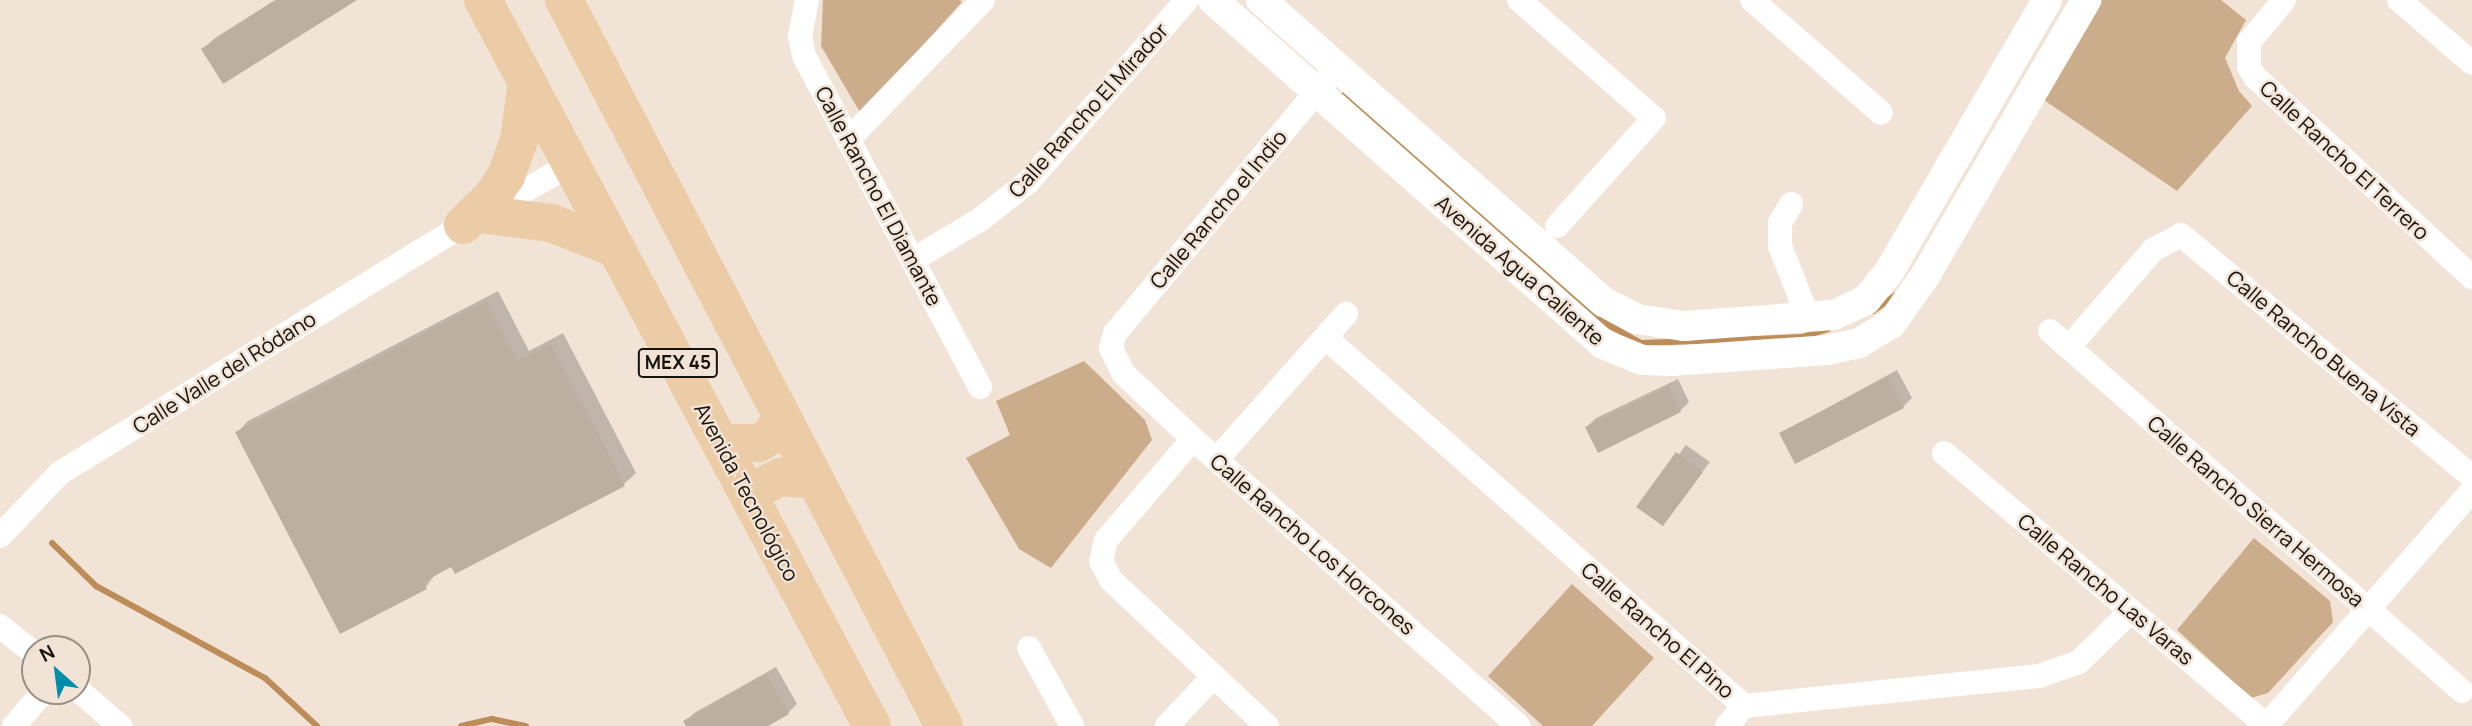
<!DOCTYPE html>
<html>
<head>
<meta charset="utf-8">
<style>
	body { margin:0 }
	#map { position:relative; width:2472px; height:726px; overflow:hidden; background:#f1e3d5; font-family:Manrope,sans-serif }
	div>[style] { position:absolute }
	.green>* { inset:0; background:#ccad8b }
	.shadow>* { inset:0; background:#0003 }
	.stream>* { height:6px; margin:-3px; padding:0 3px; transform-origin:3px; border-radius:3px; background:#bc8d59 }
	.building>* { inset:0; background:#bcafa1 }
	.minor>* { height:24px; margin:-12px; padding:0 12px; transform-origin:12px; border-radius:12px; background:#fff }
	.tertiary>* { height:30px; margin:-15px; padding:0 15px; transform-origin:15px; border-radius:15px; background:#fff }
	.primary>* { height:38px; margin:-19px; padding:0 19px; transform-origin:19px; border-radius:19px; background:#eccca7 }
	span { translate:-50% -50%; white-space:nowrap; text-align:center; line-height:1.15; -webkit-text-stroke:5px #f1e3d5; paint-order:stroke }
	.shield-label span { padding:2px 5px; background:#f1e3d5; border:2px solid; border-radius:5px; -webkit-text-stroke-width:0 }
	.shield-label { font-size:19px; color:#16120d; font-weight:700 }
	.street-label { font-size:21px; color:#16120d }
	.north { position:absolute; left:21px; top:635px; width:70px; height:70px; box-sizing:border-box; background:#f1e3d5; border:2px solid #998f85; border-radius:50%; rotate:332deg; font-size:19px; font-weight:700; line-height:28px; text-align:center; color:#16120d }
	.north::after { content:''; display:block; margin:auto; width:24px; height:32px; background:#008eab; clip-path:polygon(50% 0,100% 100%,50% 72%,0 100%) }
</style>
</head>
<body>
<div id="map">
	<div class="green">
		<i style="clip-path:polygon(823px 0,960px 0,962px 2px,861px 114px,821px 46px)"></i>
		<i style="clip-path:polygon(2095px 0,2221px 0,2246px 20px,2225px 58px,2239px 91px,2252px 106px,2177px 191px,2041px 98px)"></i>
		<i style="clip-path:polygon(1084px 361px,1145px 420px,1152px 440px,1051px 568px,1019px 549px,966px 458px,1010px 435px,996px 401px)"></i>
		<i style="clip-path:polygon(2254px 538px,2330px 601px,2333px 622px,2268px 693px,2251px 698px,2177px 630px)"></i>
		<i style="clip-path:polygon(1572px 584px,1654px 658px,1592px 726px,1543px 726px,1488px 676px)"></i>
	</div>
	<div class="shadow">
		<i style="clip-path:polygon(275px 0,354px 0,203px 49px,215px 38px)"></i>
		<i style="clip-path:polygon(498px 291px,529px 351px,563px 333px,636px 473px,624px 484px,456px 572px,452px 565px,436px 573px,426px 587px,341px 632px,237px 433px,248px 421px)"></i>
		<i style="clip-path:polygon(1897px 370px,1912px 398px,1903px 407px,1781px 433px)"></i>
		<i style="clip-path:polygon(1678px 379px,1689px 402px,1680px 411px,1587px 427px,1596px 418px)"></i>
		<i style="clip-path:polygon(1686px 445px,1710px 462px,1662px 524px,1639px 506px)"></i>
		<i style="clip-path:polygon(776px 667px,797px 704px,788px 713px,764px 726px,688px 726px,685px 722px,694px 713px)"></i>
	</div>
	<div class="stream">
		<i style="left:1344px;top:95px;width:342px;rotate:41.3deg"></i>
		<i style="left:1601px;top:321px;width:46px;rotate:28.8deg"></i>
		<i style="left:1641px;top:343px;width:161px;rotate:-2.1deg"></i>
		<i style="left:1802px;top:337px;width:27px;rotate:-17deg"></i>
		<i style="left:1873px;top:311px;width:28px;rotate:-35deg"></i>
		<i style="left:52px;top:543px;width:62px;rotate:44.3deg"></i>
		<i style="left:96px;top:586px;width:192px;rotate:28.6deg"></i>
		<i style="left:265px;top:678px;width:71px;rotate:42.7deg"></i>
		<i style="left:461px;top:726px;width:32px;rotate:-13deg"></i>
		<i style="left:492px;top:719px;width:35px;rotate:12deg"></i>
	</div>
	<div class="building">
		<i style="clip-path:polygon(276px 0,357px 0,223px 84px,201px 49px)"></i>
		<i style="clip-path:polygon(486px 301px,517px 361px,551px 344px,625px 486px,455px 574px,451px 567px,423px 582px,427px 589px,340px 634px,235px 432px)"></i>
		<i style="clip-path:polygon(1888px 377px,1904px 408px,1795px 464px,1779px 433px)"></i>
		<i style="clip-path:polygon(1669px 386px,1681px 412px,1598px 453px,1585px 427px)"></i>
		<i style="clip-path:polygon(1676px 452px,1703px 472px,1663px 526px,1636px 507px)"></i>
		<i style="clip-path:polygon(767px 674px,789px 714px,768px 726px,686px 726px,683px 721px)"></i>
	</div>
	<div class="minor">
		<i style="left:807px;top:0;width:36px;rotate:101deg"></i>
		<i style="left:800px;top:35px;width:21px;rotate:79deg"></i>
		<i style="left:804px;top:56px;width:375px;rotate:62deg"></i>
		<i style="left:1519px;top:0;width:179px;rotate:41.2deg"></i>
		<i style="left:1654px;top:118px;width:145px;rotate:131.9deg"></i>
		<i style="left:1752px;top:0;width:171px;rotate:41.2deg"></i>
		<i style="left:2284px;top:0;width:55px;rotate:129.8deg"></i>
		<i style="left:2249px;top:42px;width:25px;rotate:90deg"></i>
		<i style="left:2249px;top:67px;width:12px;rotate:59deg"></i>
		<i style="left:2255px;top:77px;width:295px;rotate:42.7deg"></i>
		<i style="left:2399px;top:0;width:96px;rotate:40.8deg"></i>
		<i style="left:1327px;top:79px;width:331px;rotate:129.8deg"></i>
		<i style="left:1115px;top:333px;width:16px;rotate:105deg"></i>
		<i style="left:1111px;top:348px;width:28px;rotate:64deg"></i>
		<i style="left:1123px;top:373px;width:96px;rotate:43.3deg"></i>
		<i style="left:1193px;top:439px;width:434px;rotate:41.4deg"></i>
		<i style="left:848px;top:140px;width:194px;rotate:-46deg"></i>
		<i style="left:1791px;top:204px;width:22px;rotate:120deg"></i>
		<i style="left:1780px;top:223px;width:23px;rotate:90deg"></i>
		<i style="left:1780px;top:246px;width:76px;rotate:68.5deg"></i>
		<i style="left:914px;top:259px;width:78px;rotate:-30.8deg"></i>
		<i style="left:981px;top:219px;width:60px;rotate:-38.2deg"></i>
		<i style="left:1028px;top:182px;width:242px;rotate:-48.9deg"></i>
		<i style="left:2050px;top:331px;width:547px;rotate:41.15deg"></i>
		<i style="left:1326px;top:338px;width:557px;rotate:41.36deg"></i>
		<i style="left:1744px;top:706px;width:297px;rotate:-5.8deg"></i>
		<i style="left:2039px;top:676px;width:42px;rotate:-19.3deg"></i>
		<i style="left:2079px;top:662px;width:73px;rotate:-44.4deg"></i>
		<i style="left:2069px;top:347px;width:128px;rotate:-49.1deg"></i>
		<i style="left:2153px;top:250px;width:32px;rotate:-28deg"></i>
		<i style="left:2181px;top:235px;width:378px;rotate:39.7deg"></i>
		<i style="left:1193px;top:439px;width:133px;rotate:130.7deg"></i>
		<i style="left:1106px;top:540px;width:22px;rotate:103deg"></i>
		<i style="left:1101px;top:561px;width:21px;rotate:62deg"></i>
		<i style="left:1111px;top:580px;width:214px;rotate:43.1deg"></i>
		<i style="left:1944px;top:453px;width:423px;rotate:40.2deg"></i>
		<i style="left:1218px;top:458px;width:193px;rotate:-48.4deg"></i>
		<i style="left:0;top:536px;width:87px;rotate:-46.4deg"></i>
		<i style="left:60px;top:473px;width:473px;rotate:-31.6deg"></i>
		<i style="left:463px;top:225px;width:125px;rotate:-29.2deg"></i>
		<i style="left:0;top:626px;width:45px;rotate:38.7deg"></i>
		<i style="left:1029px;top:648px;width:89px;rotate:61.1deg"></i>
		<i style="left:77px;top:689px;width:57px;rotate:40.7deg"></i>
		<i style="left:14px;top:726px;width:46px;rotate:-49.4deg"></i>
		<i style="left:1167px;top:726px;width:66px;rotate:-46.8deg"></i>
		<i style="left:1727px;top:726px;width:26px;rotate:-50deg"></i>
		<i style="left:2266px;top:726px;width:313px;rotate:-48.8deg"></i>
	</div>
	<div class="tertiary">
		<i style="left:1213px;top:0;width:520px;rotate:41.41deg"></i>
		<i style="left:1603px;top:344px;width:42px;rotate:22.3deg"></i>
		<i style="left:1642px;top:360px;width:29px;rotate:2deg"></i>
		<i style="left:1671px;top:361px;width:156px;rotate:-4deg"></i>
		<i style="left:1827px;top:350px;width:33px;rotate:-12deg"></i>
		<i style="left:1859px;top:343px;width:37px;rotate:-31deg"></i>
		<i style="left:1891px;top:324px;width:59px;rotate:-54.7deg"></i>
		<i style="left:1925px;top:276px;width:320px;rotate:-59.7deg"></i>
		<i style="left:1261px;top:0;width:457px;rotate:41.4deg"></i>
		<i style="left:1604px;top:302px;width:37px;rotate:27deg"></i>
		<i style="left:1637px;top:319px;width:48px;rotate:8.5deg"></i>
		<i style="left:1684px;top:326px;width:150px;rotate:-4.2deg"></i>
		<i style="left:1834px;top:315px;width:35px;rotate:-25deg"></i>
		<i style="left:1866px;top:300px;width:38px;rotate:-51deg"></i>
		<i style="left:1890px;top:270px;width:312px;rotate:-59.8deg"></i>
	</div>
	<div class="primary">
		<i style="left:483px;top:0;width:824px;rotate:61.82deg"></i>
		<i style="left:564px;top:0;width:819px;rotate:62.37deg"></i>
		<i style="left:486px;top:215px;width:65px;rotate:7deg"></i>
		<i style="left:551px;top:223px;width:71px;rotate:21.5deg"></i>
		<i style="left:463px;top:225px;width:39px;rotate:-44deg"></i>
		<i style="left:491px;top:198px;width:27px;rotate:-56deg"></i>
		<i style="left:506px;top:176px;width:38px;rotate:-70deg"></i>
		<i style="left:519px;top:140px;width:59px;rotate:-82.1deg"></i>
		<i style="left:722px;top:443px;width:37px"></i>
		<i style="left:759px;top:443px;width:15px;rotate:-32deg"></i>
		<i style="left:772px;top:435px;width:21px;rotate:-65deg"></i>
		<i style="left:748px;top:493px;width:37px;rotate:-26deg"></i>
		<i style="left:781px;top:477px;width:33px;rotate:5deg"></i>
	</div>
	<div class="shield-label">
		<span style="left:678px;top:363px">MEX 45</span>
	</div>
	<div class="street-label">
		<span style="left:1088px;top:110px;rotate:-48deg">Calle Rancho El Mirador</span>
		<span style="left:2345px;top:160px;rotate:43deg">Calle Rancho El Terrero</span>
		<span style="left:879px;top:196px;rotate:62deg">Calle Rancho El Diamante</span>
		<span style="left:1218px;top:209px;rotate:-50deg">Calle Rancho el Indio</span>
		<span style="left:1520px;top:270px;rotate:41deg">Avenida Agua Caliente</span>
		<span style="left:2324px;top:353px;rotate:40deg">Calle Rancho Buena Vista</span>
		<span style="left:224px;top:372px;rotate:-32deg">Calle Valle del Ródano</span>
		<span style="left:747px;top:492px;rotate:62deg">Avenida Tecnológico</span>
		<span style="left:2256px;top:511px;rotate:41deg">Calle Rancho Sierra Hermosa</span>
		<span style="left:1313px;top:544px;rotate:41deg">Calle Rancho Los Horcones</span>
		<span style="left:2106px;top:589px;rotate:40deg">Calle Rancho Las Varas</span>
		<span style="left:1658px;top:630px;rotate:41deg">Calle Rancho El Pino</span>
	</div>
	<div class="north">N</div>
</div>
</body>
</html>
